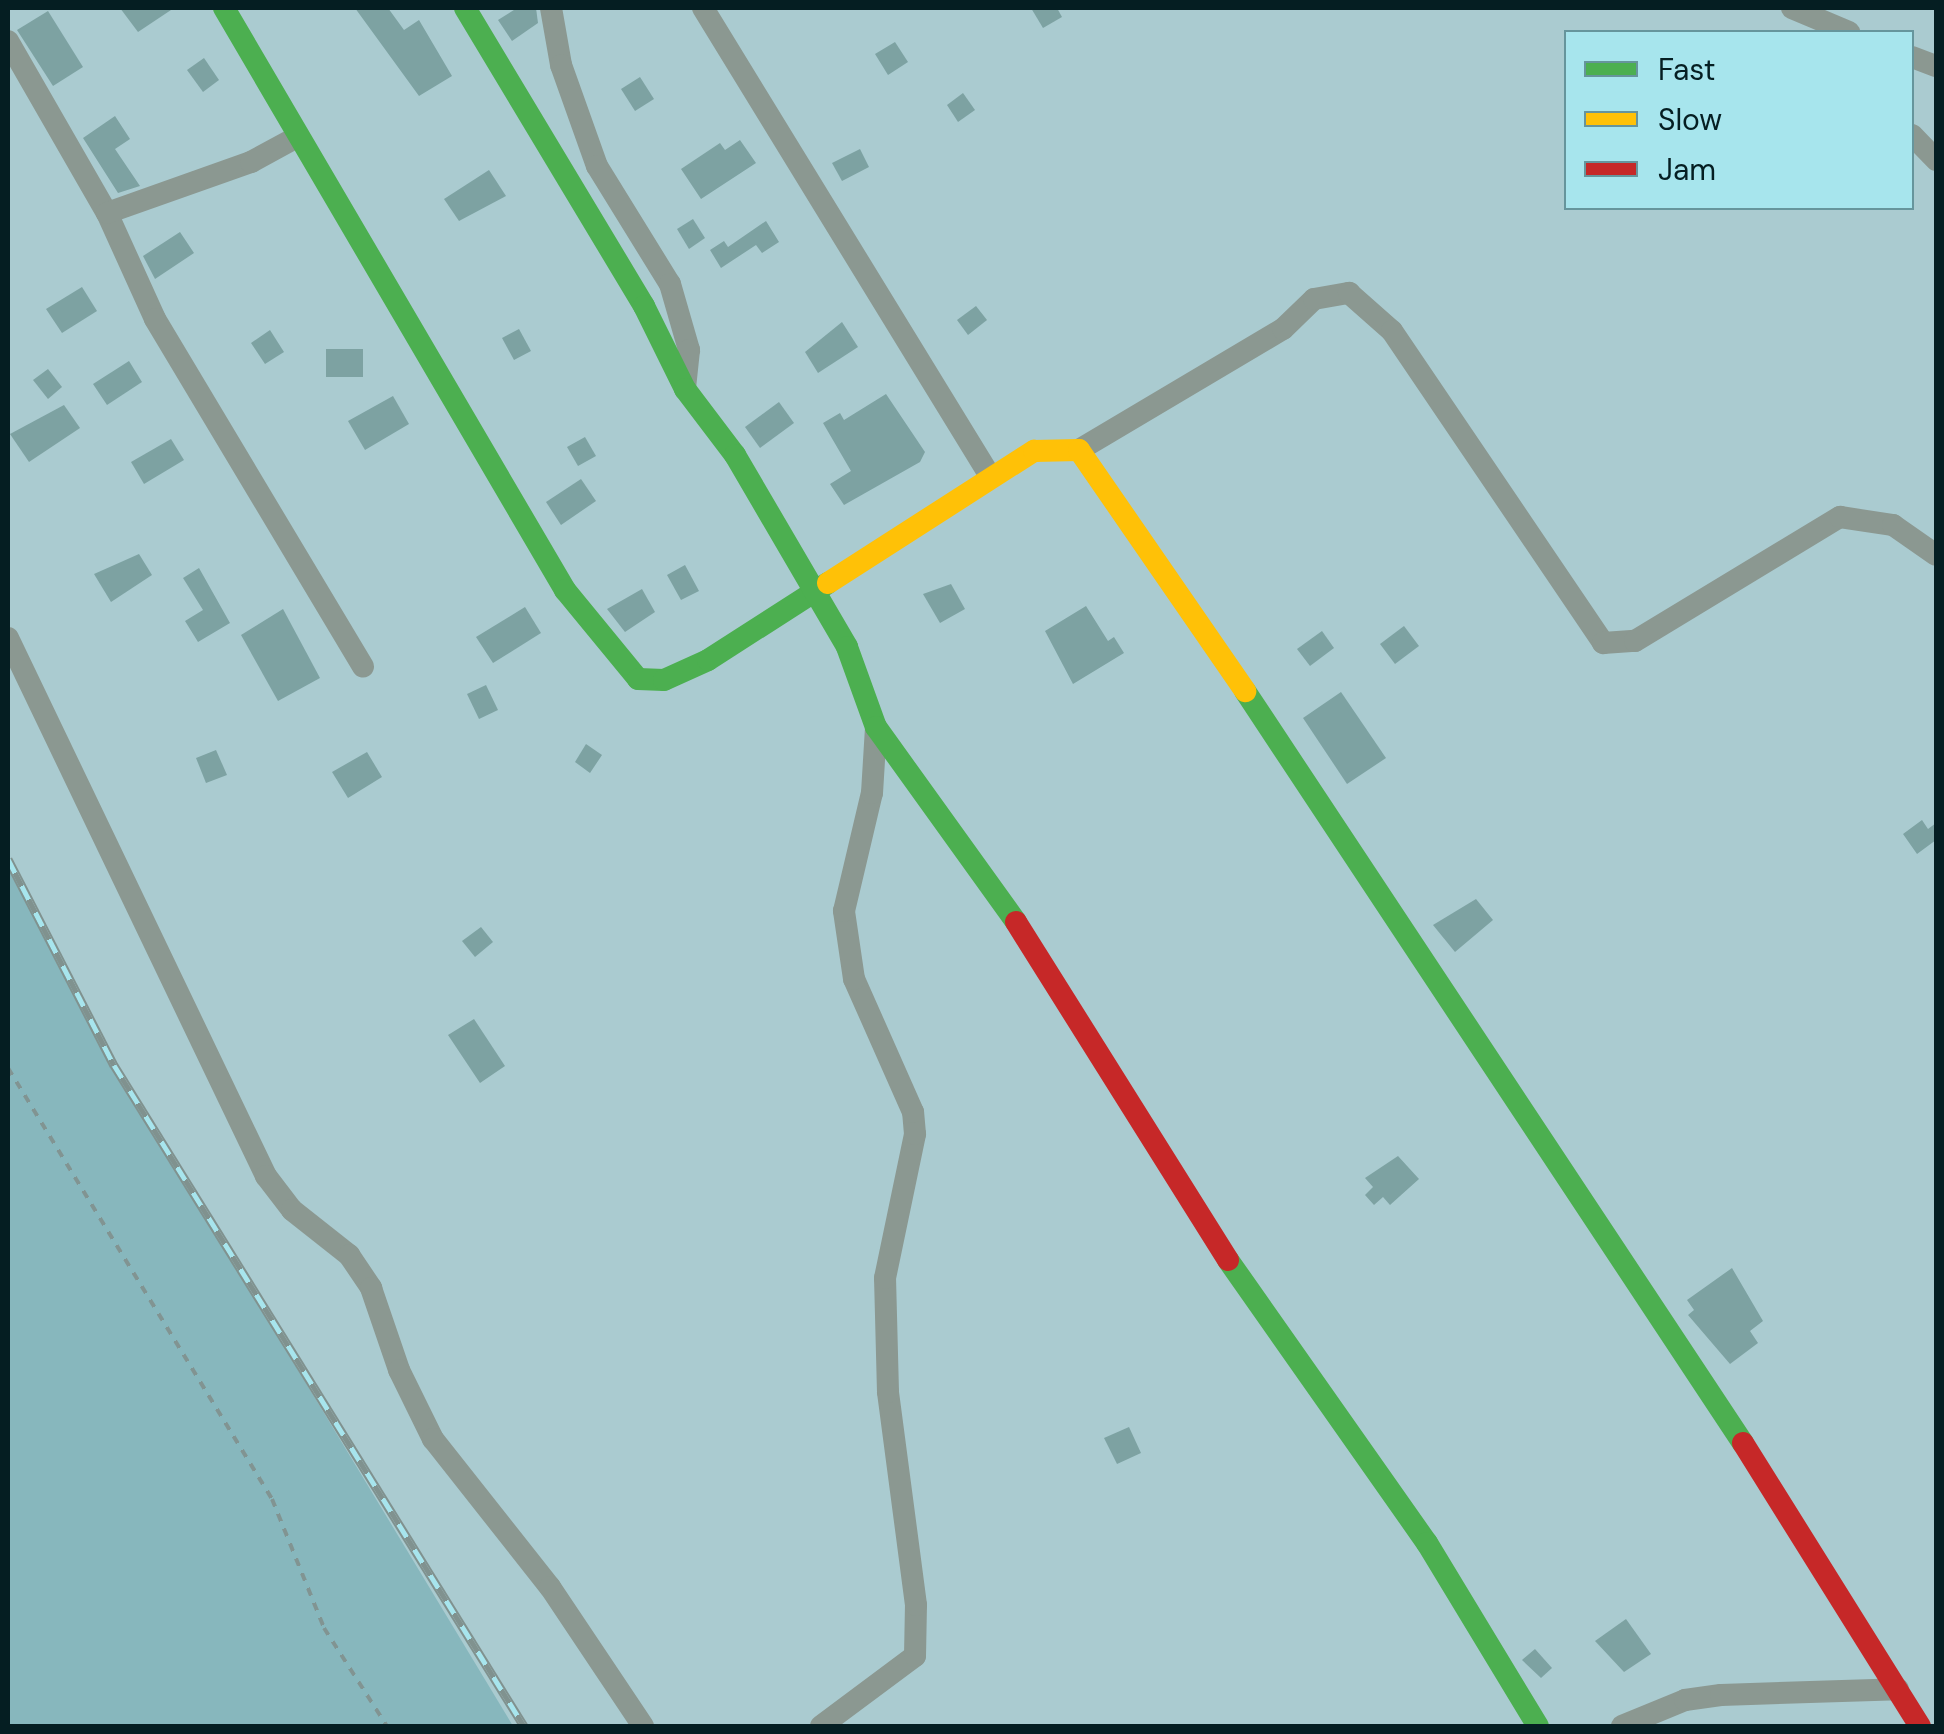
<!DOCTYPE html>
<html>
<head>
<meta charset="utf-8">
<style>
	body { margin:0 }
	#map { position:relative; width:1944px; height:1734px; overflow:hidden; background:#aacbd0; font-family:"DM Sans",sans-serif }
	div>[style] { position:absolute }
	.green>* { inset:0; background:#87b7bd }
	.building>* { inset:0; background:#7da2a2 }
	.path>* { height:4px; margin-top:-2px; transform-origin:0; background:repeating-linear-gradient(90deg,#819492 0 8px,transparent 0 16px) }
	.street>* { height:22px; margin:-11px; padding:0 11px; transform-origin:11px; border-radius:11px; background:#8b9891 }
	.fast>* { height:22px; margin:-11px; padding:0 11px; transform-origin:11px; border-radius:11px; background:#4caf50 }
	.slow>* { height:22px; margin:-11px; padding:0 11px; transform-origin:11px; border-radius:11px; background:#ffc107 }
	.jam>* { height:22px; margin:-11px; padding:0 11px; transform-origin:11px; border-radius:11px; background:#c62828 }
	.rail>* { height:9px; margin-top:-4.5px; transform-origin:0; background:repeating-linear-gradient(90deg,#a7e5ed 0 15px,#80928f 0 30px); box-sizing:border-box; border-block:2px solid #80928f }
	span { translate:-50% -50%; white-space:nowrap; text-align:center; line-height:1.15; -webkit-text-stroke:10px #a7e5ed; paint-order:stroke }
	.frame { position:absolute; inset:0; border:10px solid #051e22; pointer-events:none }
	.legend { position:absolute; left:1564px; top:30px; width:350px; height:180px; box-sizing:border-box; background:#a7e5ed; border:2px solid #66959c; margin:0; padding:12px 18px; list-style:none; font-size:30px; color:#051e22 }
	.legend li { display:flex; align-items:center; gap:20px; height:50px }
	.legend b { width:50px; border:2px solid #66959c }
</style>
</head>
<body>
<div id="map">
	<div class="green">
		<i style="clip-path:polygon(8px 859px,114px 1065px,513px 1726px,8px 1726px)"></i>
	</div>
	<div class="building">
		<i style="clip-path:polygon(120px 8px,174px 8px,138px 32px)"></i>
		<i style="clip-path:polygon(355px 8px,388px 8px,404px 30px,419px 20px,452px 76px,419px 96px)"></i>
		<i style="clip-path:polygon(517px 8px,536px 8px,538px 23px,512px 41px,498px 20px)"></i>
		<i style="clip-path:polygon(1031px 8px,1057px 8px,1062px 17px,1043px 28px)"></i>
		<i style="clip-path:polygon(48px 11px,83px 67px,53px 86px,17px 30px)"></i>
		<i style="clip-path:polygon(895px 42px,908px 62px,888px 75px,875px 54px)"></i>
		<i style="clip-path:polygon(204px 58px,219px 80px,203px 92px,187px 70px)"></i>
		<i style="clip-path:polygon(640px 77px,654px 99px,635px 111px,621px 89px)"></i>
		<i style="clip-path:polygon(963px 93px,975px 110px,958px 122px,947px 105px)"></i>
		<i style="clip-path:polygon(115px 116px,130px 139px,115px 149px,140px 186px,118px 193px,83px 138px)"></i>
		<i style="clip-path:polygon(740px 140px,756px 163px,701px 199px,681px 169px,720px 143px,725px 150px)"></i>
		<i style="clip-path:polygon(860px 149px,869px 167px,842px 181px,832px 163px)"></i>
		<i style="clip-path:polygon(489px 170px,506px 196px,459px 221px,444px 199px)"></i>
		<i style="clip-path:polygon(693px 219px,705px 238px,689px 249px,677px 229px)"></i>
		<i style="clip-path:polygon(766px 221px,779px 242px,762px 253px,756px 245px,721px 268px,710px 250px,724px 241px,728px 247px)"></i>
		<i style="clip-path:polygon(180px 232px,194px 253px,155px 279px,143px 256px)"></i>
		<i style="clip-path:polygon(82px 287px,97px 311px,62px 333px,46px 309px)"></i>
		<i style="clip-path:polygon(976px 306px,987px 320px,968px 335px,957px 320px)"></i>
		<i style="clip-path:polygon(842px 322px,858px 347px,818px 373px,805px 352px)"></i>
		<i style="clip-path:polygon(519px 329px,531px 351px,514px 360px,502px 338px)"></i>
		<i style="clip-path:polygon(270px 330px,284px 352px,265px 364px,251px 343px)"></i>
		<i style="clip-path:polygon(326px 349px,363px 349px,363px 377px,326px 377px)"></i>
		<i style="clip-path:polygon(129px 361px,142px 382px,107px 405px,93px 384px)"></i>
		<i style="clip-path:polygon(48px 369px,62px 387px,48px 399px,33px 380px)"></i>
		<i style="clip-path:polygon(886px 394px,925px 452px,920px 462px,844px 505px,830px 484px,851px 471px,823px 423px,840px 413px,844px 420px)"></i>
		<i style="clip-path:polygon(393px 396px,409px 424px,365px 450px,348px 421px)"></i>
		<i style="clip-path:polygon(779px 402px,794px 423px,760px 448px,745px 427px)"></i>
		<i style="clip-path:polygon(64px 405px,80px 428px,29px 462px,10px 434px)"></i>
		<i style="clip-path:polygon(585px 437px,596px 456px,578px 466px,567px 447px)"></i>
		<i style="clip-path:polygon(171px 439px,184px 460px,144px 484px,131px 462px)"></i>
		<i style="clip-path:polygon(581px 479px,596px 501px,561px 525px,546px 502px)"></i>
		<i style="clip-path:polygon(139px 554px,152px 575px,111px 602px,94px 574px)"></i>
		<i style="clip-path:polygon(685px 565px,699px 591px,681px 600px,667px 575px)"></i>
		<i style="clip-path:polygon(199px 568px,230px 623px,198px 642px,185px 621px,203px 610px,183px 578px)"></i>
		<i style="clip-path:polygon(951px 584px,965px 609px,940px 623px,923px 594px)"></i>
		<i style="clip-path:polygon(642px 589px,655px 612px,625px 632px,607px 609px)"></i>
		<i style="clip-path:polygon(1086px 606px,1108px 641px,1114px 637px,1124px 653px,1073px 684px,1045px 631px)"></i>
		<i style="clip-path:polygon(525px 607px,541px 633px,493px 663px,476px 637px)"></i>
		<i style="clip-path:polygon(283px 609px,320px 678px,278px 701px,241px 635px)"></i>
		<i style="clip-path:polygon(1404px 626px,1419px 646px,1395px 664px,1380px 644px)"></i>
		<i style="clip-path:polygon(1322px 631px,1334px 648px,1310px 666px,1297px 649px)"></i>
		<i style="clip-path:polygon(486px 685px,498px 710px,479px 719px,467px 694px)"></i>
		<i style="clip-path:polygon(1341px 692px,1386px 758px,1347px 784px,1303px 718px)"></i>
		<i style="clip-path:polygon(586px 744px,602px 755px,590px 773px,575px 762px)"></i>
		<i style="clip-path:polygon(216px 750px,227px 775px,206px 783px,196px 758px)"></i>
		<i style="clip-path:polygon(367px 752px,382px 777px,348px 798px,332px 772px)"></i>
		<i style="clip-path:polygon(1922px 820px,1928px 829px,1936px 823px,1936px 840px,1917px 854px,1903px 834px)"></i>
		<i style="clip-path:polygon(1476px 899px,1493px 920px,1455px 952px,1433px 925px)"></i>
		<i style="clip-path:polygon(481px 927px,493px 942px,475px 957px,462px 941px)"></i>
		<i style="clip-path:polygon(474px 1019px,505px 1066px,480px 1083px,448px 1035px)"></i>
		<i style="clip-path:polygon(1398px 1156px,1419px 1179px,1390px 1205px,1383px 1197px,1374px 1205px,1365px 1195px,1373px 1187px,1365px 1178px)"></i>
		<i style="clip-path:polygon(1732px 1268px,1763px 1321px,1750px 1331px,1758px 1343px,1730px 1364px,1688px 1315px,1694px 1310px,1687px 1300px)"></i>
		<i style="clip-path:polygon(1129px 1427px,1141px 1453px,1117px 1464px,1104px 1438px)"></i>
		<i style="clip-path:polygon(1626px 1619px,1651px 1654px,1624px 1672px,1595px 1641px)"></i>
		<i style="clip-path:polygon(1535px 1649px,1552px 1668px,1541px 1678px,1522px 1660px)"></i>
	</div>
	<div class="path">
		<i style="left:8px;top:1068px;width:505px;rotate:58.51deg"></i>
		<i style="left:272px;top:1499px;width:139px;rotate:68deg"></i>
		<i style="left:324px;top:1628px;width:117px;rotate:57.3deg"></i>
	</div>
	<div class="street">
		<i style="left:551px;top:8px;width:58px;rotate:80deg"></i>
		<i style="left:561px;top:65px;width:107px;rotate:70.4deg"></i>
		<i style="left:597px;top:166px;width:139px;rotate:58.3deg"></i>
		<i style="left:670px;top:284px;width:69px;rotate:73.9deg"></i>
		<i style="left:689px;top:350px;width:38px;rotate:96deg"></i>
		<i style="left:703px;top:8px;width:549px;rotate:58.48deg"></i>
		<i style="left:1792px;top:8px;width:62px;rotate:22.8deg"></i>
		<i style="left:8px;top:41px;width:198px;rotate:60.1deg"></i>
		<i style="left:107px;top:213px;width:116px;rotate:65.6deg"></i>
		<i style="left:155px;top:319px;width:405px;rotate:59.1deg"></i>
		<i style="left:1912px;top:57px;width:26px;rotate:21deg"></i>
		<i style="left:1912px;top:135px;width:35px;rotate:46deg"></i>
		<i style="left:107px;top:213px;width:153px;rotate:-19.5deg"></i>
		<i style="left:251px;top:162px;width:50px;rotate:-28.6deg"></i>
		<i style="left:1079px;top:450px;width:237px;rotate:-30.7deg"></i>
		<i style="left:1283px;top:329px;width:43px;rotate:-44.1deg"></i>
		<i style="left:1314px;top:299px;width:36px;rotate:-10deg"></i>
		<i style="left:1349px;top:293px;width:57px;rotate:41.5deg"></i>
		<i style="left:1392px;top:331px;width:377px;rotate:55.9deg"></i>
		<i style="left:1603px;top:643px;width:32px;rotate:-4deg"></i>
		<i style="left:1635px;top:641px;width:240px;rotate:-31.2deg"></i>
		<i style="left:1840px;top:517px;width:54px;rotate:8.6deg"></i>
		<i style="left:1893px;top:525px;width:52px;rotate:34.9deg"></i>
		<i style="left:8px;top:638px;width:597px;rotate:64.38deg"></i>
		<i style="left:266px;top:1176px;width:43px;rotate:52.6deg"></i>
		<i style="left:292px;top:1210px;width:73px;rotate:38.3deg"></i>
		<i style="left:349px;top:1255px;width:40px;rotate:56deg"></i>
		<i style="left:371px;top:1288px;width:87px;rotate:71.1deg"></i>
		<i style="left:399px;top:1370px;width:77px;rotate:63.8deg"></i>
		<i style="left:433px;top:1439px;width:189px;rotate:51.7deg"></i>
		<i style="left:550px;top:1587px;width:167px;rotate:56.2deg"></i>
		<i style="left:821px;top:1726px;width:117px;rotate:-36.7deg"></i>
		<i style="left:915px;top:1656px;width:51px;rotate:-88.9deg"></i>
		<i style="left:916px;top:1605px;width:215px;rotate:-97.5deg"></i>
		<i style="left:888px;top:1392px;width:114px;rotate:-91.5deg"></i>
		<i style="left:885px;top:1278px;width:147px;rotate:-78.2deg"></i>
		<i style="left:915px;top:1134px;width:22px;rotate:-95deg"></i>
		<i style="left:913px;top:1112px;width:145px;rotate:-113.9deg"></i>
		<i style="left:854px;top:979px;width:69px;rotate:-98.4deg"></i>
		<i style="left:844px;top:911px;width:121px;rotate:-76.7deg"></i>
		<i style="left:872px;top:793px;width:66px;rotate:-86.5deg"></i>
		<i style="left:1622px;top:1726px;width:68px;rotate:-22.4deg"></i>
		<i style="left:1685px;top:1700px;width:36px;rotate:-8deg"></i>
		<i style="left:1721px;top:1695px;width:177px;rotate:-1.9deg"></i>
	</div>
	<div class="fast">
		<i style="left:224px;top:8px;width:675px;rotate:59.63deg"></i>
		<i style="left:565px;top:590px;width:115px;rotate:50.6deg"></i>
		<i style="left:638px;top:679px;width:26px;rotate:2deg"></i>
		<i style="left:664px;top:680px;width:48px;rotate:-24.4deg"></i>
		<i style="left:708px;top:660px;width:143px;rotate:-32.7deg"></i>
		<i style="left:465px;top:8px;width:348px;rotate:59deg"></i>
		<i style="left:644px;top:306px;width:93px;rotate:63.7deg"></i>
		<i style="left:685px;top:389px;width:83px;rotate:52.9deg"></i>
		<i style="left:735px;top:455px;width:222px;rotate:59.7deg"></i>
		<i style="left:847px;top:647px;width:85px;rotate:70.1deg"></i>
		<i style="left:876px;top:727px;width:240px;rotate:54.3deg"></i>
		<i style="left:1245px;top:691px;width:902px;rotate:56.49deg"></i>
		<i style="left:1228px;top:1260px;width:346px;rotate:54.9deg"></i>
		<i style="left:1427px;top:1543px;width:214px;rotate:58.8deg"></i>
	</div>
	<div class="slow">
		<i style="left:828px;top:583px;width:245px;rotate:-32.7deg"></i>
		<i style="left:1034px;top:451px;width:45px;rotate:-1.3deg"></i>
		<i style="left:1079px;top:450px;width:293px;rotate:55.4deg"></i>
	</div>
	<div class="jam">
		<i style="left:1016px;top:922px;width:399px;rotate:57.9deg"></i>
		<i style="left:1743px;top:1443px;width:334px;rotate:58deg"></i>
	</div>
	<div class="rail">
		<i style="left:8px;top:859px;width:232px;rotate:62.8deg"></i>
		<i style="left:114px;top:1065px;width:778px;rotate:58.19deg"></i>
	</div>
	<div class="frame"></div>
	<ul class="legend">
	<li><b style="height:12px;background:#4caf50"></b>Fast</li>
	<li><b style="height:12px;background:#ffc107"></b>Slow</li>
	<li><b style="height:12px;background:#c62828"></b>Jam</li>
	</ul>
</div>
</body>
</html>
